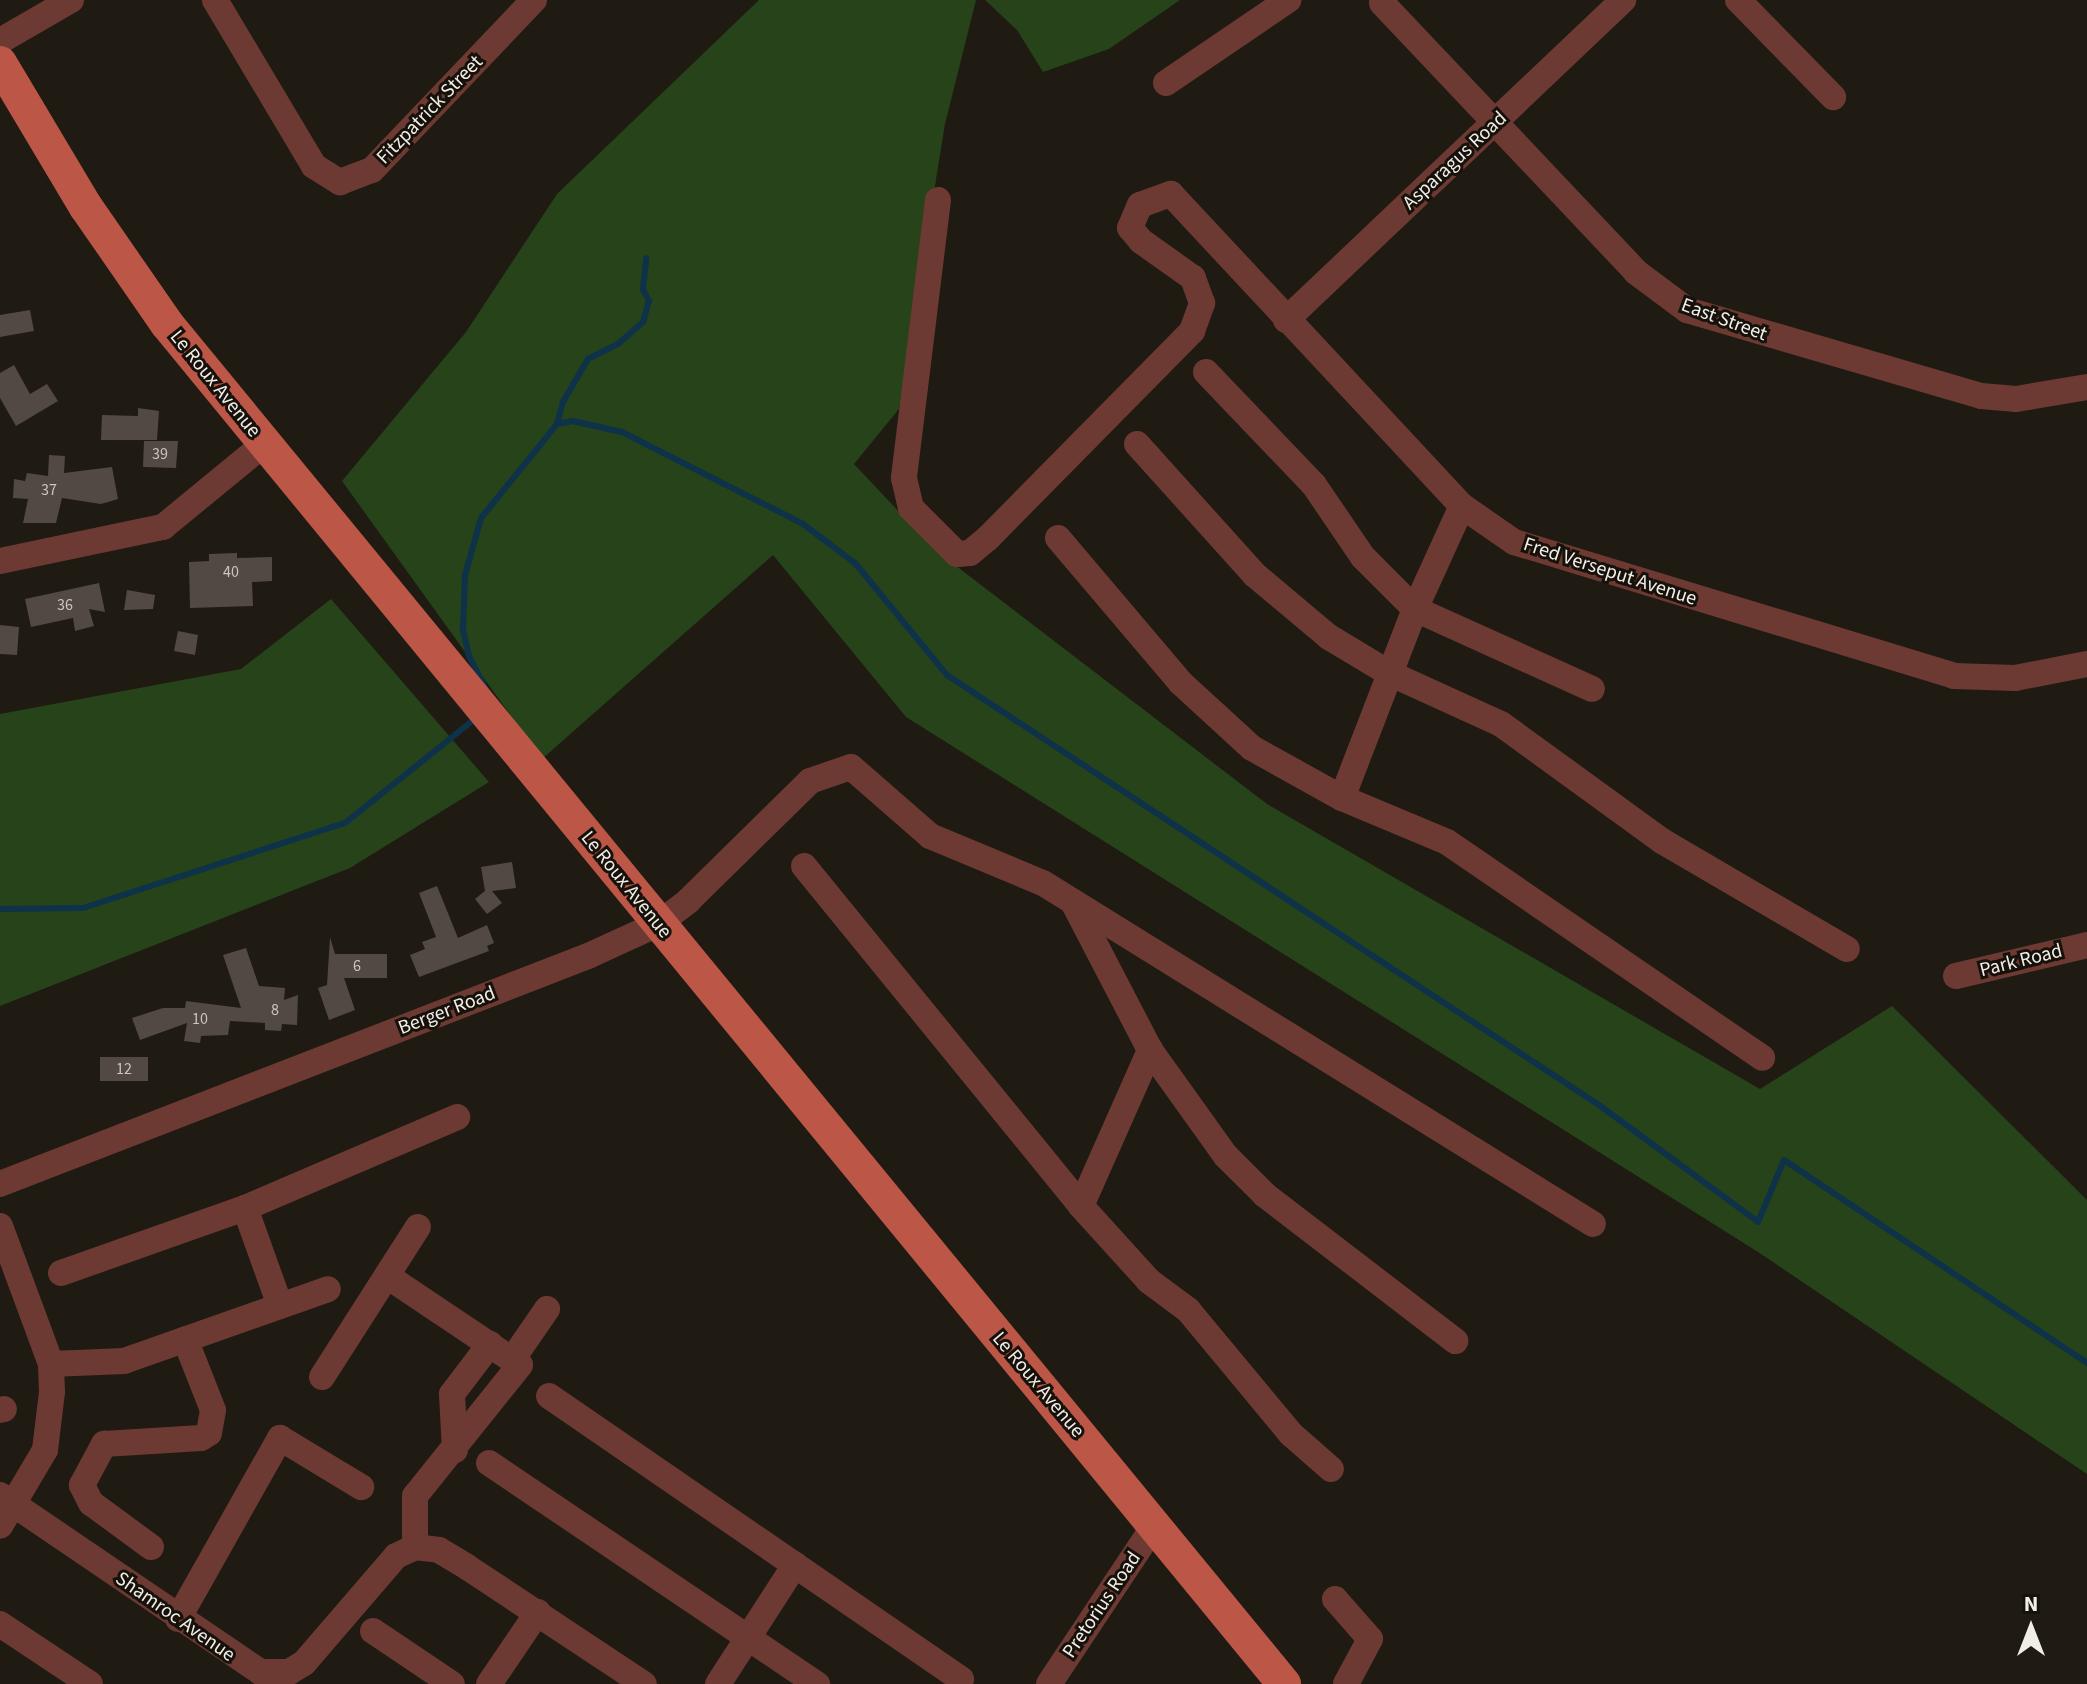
<!DOCTYPE html>
<html>
<head>
<meta charset="utf-8">
<style>
	body { margin:0 }
	#map { position:relative; width:2087px; height:1684px; overflow:hidden; background:#1f1a12; font-family:"Source Sans 3",sans-serif }
	div>[style] { position:absolute }
	.green>* { inset:0; background:#264319 }
	.stream>* { height:6px; margin:-3px; padding:0 3px; transform-origin:3px; border-radius:3px; background:#0d3249 }
	.building>* { inset:0; background:#534944 }
	.minor>* { height:26px; margin:-13px; padding:0 13px; transform-origin:13px; border-radius:13px; background:#6c3a32 }
	.major>* { height:34px; margin:-17px; padding:0 17px; transform-origin:17px; border-radius:17px; background:#bc5647 }
	span { translate:-50% -50%; white-space:nowrap; text-align:center; line-height:1.15; -webkit-text-stroke:6px #16110a; paint-order:stroke }
	.number-label { font-size:16px; color:#cac5bf }
	.number-label span { -webkit-text-stroke-width:0 }
	.street-label { font-size:20px; color:#f1eee8 }
	.north { position:absolute; left:1991px; top:1588px; width:80px; height:80px; -webkit-text-stroke:6px #16110a; paint-order:stroke; rotate:0deg; font-size:22px; font-weight:700; line-height:32px; text-align:center; color:#f1eee8 }
	.north::after { content:''; display:block; margin:auto; width:28px; height:36px; background:#f1eee8; clip-path:polygon(50% 0,100% 100%,50% 72%,0 100%) }
</style>
</head>
<body>
<div id="map">
	<div class="green">
		<i style="clip-path:polygon(759px 0,976px 0,945px 124px,899px 409px,854px 464px,934px 549px,1267px 804px,1760px 1089px,1892px 1006px,2087px 1200px,2087px 1474px,1758px 1252px,906px 717px,773px 555px,542px 759px,342px 481px,466px 332px,557px 194px)"></i>
		<i style="clip-path:polygon(985px 0,1180px 0,1109px 49px,1043px 72px,1017px 30px)"></i>
		<i style="clip-path:polygon(331px 599px,489px 782px,350px 868px,0 1006px,0 714px,241px 669px)"></i>
	</div>
	<div class="stream">
		<i style="left:557px;top:424px;width:23px;rotate:-75deg"></i>
		<i style="left:563px;top:402px;width:50px;rotate:-59.8deg"></i>
		<i style="left:588px;top:359px;width:35px;rotate:-27deg"></i>
		<i style="left:619px;top:343px;width:32px;rotate:-41deg"></i>
		<i style="left:643px;top:322px;width:22px;rotate:-74deg"></i>
		<i style="left:649px;top:301px;width:13px;rotate:-117deg"></i>
		<i style="left:643px;top:289px;width:31px;rotate:-84deg"></i>
		<i style="left:489px;top:695px;width:44px;rotate:-117.1deg"></i>
		<i style="left:469px;top:656px;width:28px;rotate:-103deg"></i>
		<i style="left:463px;top:629px;width:54px;rotate:-87.9deg"></i>
		<i style="left:465px;top:575px;width:59px;rotate:-74.3deg"></i>
		<i style="left:481px;top:518px;width:121px;rotate:-51deg"></i>
		<i style="left:557px;top:424px;width:16px;rotate:-11deg"></i>
		<i style="left:573px;top:421px;width:50px;rotate:12.7deg"></i>
		<i style="left:622px;top:432px;width:203px;rotate:26.9deg"></i>
		<i style="left:803px;top:524px;width:65px;rotate:36.9deg"></i>
		<i style="left:855px;top:563px;width:145px;rotate:50.6deg"></i>
		<i style="left:947px;top:675px;width:781px;rotate:33.41deg"></i>
		<i style="left:1599px;top:1105px;width:197px;rotate:36.3deg"></i>
		<i style="left:1758px;top:1222px;width:67px;rotate:-67.2deg"></i>
		<i style="left:1784px;top:1160px;width:365px;rotate:33.8deg"></i>
		<i style="left:0;top:909px;width:83px;rotate:-0.7deg"></i>
		<i style="left:83px;top:908px;width:275px;rotate:-18deg"></i>
		<i style="left:345px;top:823px;width:168px;rotate:-38.7deg"></i>
	</div>
	<div class="building">
		<i style="clip-path:polygon(30px 310px,34px 331px,0 337px,0 315px)"></i>
		<i style="clip-path:polygon(14px 365px,30px 394px,47px 384px,58px 401px,16px 426px,0 398px,0 373px)"></i>
		<i style="clip-path:polygon(138px 408px,159px 411px,157px 440px,101px 440px,102px 415px,138px 416px)"></i>
		<i style="clip-path:polygon(144px 441px,178px 441px,176px 468px,143px 467px)"></i>
		<i style="clip-path:polygon(49px 455px,65px 456px,64px 473px,112px 467px,118px 499px,101px 504px,62px 498px,56px 523px,23px 523px,28px 499px,13px 498px,14px 479px,25px 481px,27px 473px,48px 476px)"></i>
		<i style="clip-path:polygon(237px 553px,237px 558px,272px 557px,272px 581px,252px 582px,253px 606px,190px 608px,189px 562px,209px 561px,209px 554px)"></i>
		<i style="clip-path:polygon(99px 583px,105px 612px,89px 609px,94px 626px,75px 631px,73px 618px,31px 627px,25px 599px)"></i>
		<i style="clip-path:polygon(127px 590px,155px 595px,153px 609px,124px 610px)"></i>
		<i style="clip-path:polygon(0 625px,19px 627px,17px 655px,0 654px)"></i>
		<i style="clip-path:polygon(178px 631px,198px 635px,195px 655px,174px 651px)"></i>
		<i style="clip-path:polygon(512px 862px,516px 888px,492px 891px,502px 903px,487px 914px,475px 899px,485px 891px,481px 867px)"></i>
		<i style="clip-path:polygon(437px 886px,458px 938px,487px 925px,494px 943px,487px 946px,489px 951px,419px 977px,410px 955px,425px 949px,422px 942px,436px 937px,419px 893px)"></i>
		<i style="clip-path:polygon(330px 937px,335px 954px,387px 954px,387px 978px,344px 978px,355px 1010px,329px 1020px,318px 988px,327px 985px)"></i>
		<i style="clip-path:polygon(246px 948px,259px 986px,285px 988px,284px 1000px,298px 995px,297px 1025px,282px 1024px,281px 1031px,265px 1030px,265px 1023px,230px 1021px,228px 1035px,201px 1036px,200px 1043px,184px 1041px,187px 1023px,140px 1040px,132px 1018px,163px 1008px,185px 1008px,186px 1001px,241px 1008px,223px 955px)"></i>
		<i style="clip-path:polygon(100px 1057px,148px 1057px,148px 1081px,100px 1081px)"></i>
	</div>
	<div class="minor">
		<i style="left:215px;top:0;width:193px;rotate:59.2deg"></i>
		<i style="left:314px;top:166px;width:31px;rotate:32deg"></i>
		<i style="left:340px;top:182px;width:34px;rotate:-21deg"></i>
		<i style="left:372px;top:170px;width:235px;rotate:-46.4deg"></i>
		<i style="left:1738px;top:0;width:136px;rotate:45.6deg"></i>
		<i style="left:1382px;top:3px;width:370px;rotate:46.6deg"></i>
		<i style="left:1636px;top:272px;width:64px;rotate:36.7deg"></i>
		<i style="left:1687px;top:310px;width:306px;rotate:16.3deg"></i>
		<i style="left:1981px;top:396px;width:35px;rotate:5deg"></i>
		<i style="left:2016px;top:399px;width:72px;rotate:-9.6deg"></i>
		<i style="left:0;top:41px;width:82px;rotate:-30deg"></i>
		<i style="left:1166px;top:83px;width:148px;rotate:-34.2deg"></i>
		<i style="left:938px;top:200px;width:280px;rotate:97deg"></i>
		<i style="left:904px;top:478px;width:31px;rotate:77deg"></i>
		<i style="left:911px;top:508px;width:65px;rotate:45deg"></i>
		<i style="left:957px;top:554px;width:13px;rotate:-4deg"></i>
		<i style="left:970px;top:553px;width:23px;rotate:-40deg"></i>
		<i style="left:988px;top:538px;width:291px;rotate:-45.4deg"></i>
		<i style="left:1192px;top:331px;width:30px;rotate:-70deg"></i>
		<i style="left:1202px;top:303px;width:27px;rotate:-110deg"></i>
		<i style="left:1193px;top:278px;width:64px;rotate:-144.6deg"></i>
		<i style="left:1141px;top:241px;width:17px;rotate:-130deg"></i>
		<i style="left:1130px;top:228px;width:25px;rotate:-67deg"></i>
		<i style="left:1140px;top:205px;width:33px;rotate:-20deg"></i>
		<i style="left:1171px;top:194px;width:427px;rotate:47deg"></i>
		<i style="left:1462px;top:506px;width:63px;rotate:34.7deg"></i>
		<i style="left:1514px;top:542px;width:460px;rotate:16.9deg"></i>
		<i style="left:1954px;top:676px;width:61px;rotate:1.9deg"></i>
		<i style="left:2015px;top:678px;width:73px;rotate:-11deg"></i>
		<i style="left:1286px;top:320px;width:465px;rotate:-43.5deg"></i>
		<i style="left:1206px;top:372px;width:156px;rotate:46.3deg"></i>
		<i style="left:1314px;top:485px;width:87px;rotate:55.8deg"></i>
		<i style="left:1363px;top:557px;width:74px;rotate:45deg"></i>
		<i style="left:1415px;top:609px;width:194px;rotate:24.3deg"></i>
		<i style="left:1137px;top:444px;width:176px;rotate:48deg"></i>
		<i style="left:1255px;top:575px;width:97px;rotate:40deg"></i>
		<i style="left:1329px;top:637px;width:70px;rotate:31deg"></i>
		<i style="left:1389px;top:673px;width:123px;rotate:24.5deg"></i>
		<i style="left:1501px;top:724px;width:199px;rotate:36deg"></i>
		<i style="left:1662px;top:841px;width:214px;rotate:30.3deg"></i>
		<i style="left:1058px;top:538px;width:190px;rotate:49.7deg"></i>
		<i style="left:1181px;top:683px;width:96px;rotate:42.5deg"></i>
		<i style="left:1252px;top:748px;width:103px;rotate:29.1deg"></i>
		<i style="left:1342px;top:798px;width:114px;rotate:22.7deg"></i>
		<i style="left:1447px;top:842px;width:382px;rotate:34.4deg"></i>
		<i style="left:0;top:561px;width:167px;rotate:-11.8deg"></i>
		<i style="left:163px;top:527px;width:131px;rotate:-39.4deg"></i>
		<i style="left:1342px;top:798px;width:203px;rotate:-68.9deg"></i>
		<i style="left:1415px;top:609px;width:113px;rotate:-65.5deg"></i>
		<i style="left:804px;top:866px;width:439px;rotate:50.8deg"></i>
		<i style="left:1081px;top:1206px;width:101px;rotate:47.8deg"></i>
		<i style="left:1149px;top:1281px;width:49px;rotate:36.6deg"></i>
		<i style="left:1188px;top:1310px;width:161px;rotate:50.3deg"></i>
		<i style="left:1291px;top:1434px;width:53px;rotate:41.2deg"></i>
		<i style="left:1073px;top:902px;width:167px;rotate:62.5deg"></i>
		<i style="left:1150px;top:1050px;width:130px;rotate:54.4deg"></i>
		<i style="left:1226px;top:1156px;width:55px;rotate:45deg"></i>
		<i style="left:1265px;top:1195px;width:240px;rotate:37.5deg"></i>
		<i style="left:1956px;top:976px;width:135px;rotate:-13.3deg"></i>
		<i style="left:0;top:1184px;width:631px;rotate:-21.19deg"></i>
		<i style="left:588px;top:956px;width:77px;rotate:-24.6deg"></i>
		<i style="left:658px;top:924px;width:38px;rotate:-37deg"></i>
		<i style="left:688px;top:901px;width:171px;rotate:-44.5deg"></i>
		<i style="left:810px;top:781px;width:43px;rotate:-18.9deg"></i>
		<i style="left:851px;top:767px;width:105px;rotate:41.1deg"></i>
		<i style="left:930px;top:836px;width:122px;rotate:22.6deg"></i>
		<i style="left:1043px;top:883px;width:647px;rotate:31.8deg"></i>
		<i style="left:1081px;top:1206px;width:171px;rotate:-66.1deg"></i>
		<i style="left:245px;top:1208px;width:231px;rotate:-23.2deg"></i>
		<i style="left:0;top:1226px;width:147px;rotate:69.7deg"></i>
		<i style="left:51px;top:1364px;width:28px;rotate:88deg"></i>
		<i style="left:52px;top:1392px;width:58px;rotate:96.9deg"></i>
		<i style="left:45px;top:1450px;width:88px;rotate:120.6deg"></i>
		<i style="left:61px;top:1273px;width:195px;rotate:-19.5deg"></i>
		<i style="left:245px;top:1208px;width:104px;rotate:70.3deg"></i>
		<i style="left:387px;top:1276px;width:160px;rotate:33.8deg"></i>
		<i style="left:520px;top:1365px;width:168px;rotate:128.7deg"></i>
		<i style="left:415px;top:1496px;width:51px;rotate:90deg"></i>
		<i style="left:512px;top:1360px;width:62px;rotate:-55.5deg"></i>
		<i style="left:51px;top:1364px;width:73px;rotate:-2.4deg"></i>
		<i style="left:124px;top:1361px;width:216px;rotate:-19.4deg"></i>
		<i style="left:322px;top:1377px;width:178px;rotate:-57.4deg"></i>
		<i style="left:549px;top:1396px;width:500px;rotate:34.5deg"></i>
		<i style="left:0;top:1410px;width:4px;rotate:-14deg"></i>
		<i style="left:455px;top:1450px;width:56px;rotate:-93.1deg"></i>
		<i style="left:452px;top:1394px;width:63px;rotate:-52.8deg"></i>
		<i style="left:489px;top:1463px;width:396px;rotate:34deg"></i>
		<i style="left:0;top:1495px;width:315px;rotate:34.2deg"></i>
		<i style="left:260px;top:1672px;width:29px"></i>
		<i style="left:289px;top:1672px;width:17px;rotate:-31deg"></i>
		<i style="left:304px;top:1663px;width:141px;rotate:-49.3deg"></i>
		<i style="left:396px;top:1556px;width:21px;rotate:-25deg"></i>
		<i style="left:415px;top:1547px;width:24px;rotate:7deg"></i>
		<i style="left:439px;top:1550px;width:33px;rotate:31deg"></i>
		<i style="left:467px;top:1567px;width:212px;rotate:33.5deg"></i>
		<i style="left:151px;top:1547px;width:74px;rotate:-143.7deg"></i>
		<i style="left:91px;top:1503px;width:20px;rotate:-117deg"></i>
		<i style="left:82px;top:1485px;width:47px;rotate:-61.8deg"></i>
		<i style="left:104px;top:1444px;width:97px;rotate:-3.5deg"></i>
		<i style="left:201px;top:1438px;width:9px;rotate:-32deg"></i>
		<i style="left:209px;top:1433px;width:23px;rotate:-80deg"></i>
		<i style="left:213px;top:1410px;width:76px;rotate:-111.5deg"></i>
		<i style="left:1335px;top:1599px;width:53px;rotate:48.8deg"></i>
		<i style="left:1370px;top:1639px;width:51px;rotate:118.1deg"></i>
		<i style="left:178px;top:1619px;width:208px;rotate:-60.6deg"></i>
		<i style="left:280px;top:1438px;width:95px;rotate:31.2deg"></i>
		<i style="left:0;top:1624px;width:108px;rotate:33.7deg"></i>
		<i style="left:373px;top:1631px;width:95px;rotate:33.9deg"></i>
		<i style="left:489px;top:1684px;width:87px;rotate:-55.8deg"></i>
		<i style="left:718px;top:1684px;width:142px;rotate:-57.1deg"></i>
		<i style="left:1049px;top:1684px;width:190px;rotate:-56.4deg"></i>
	</div>
	<div class="major">
		<i style="left:0;top:63px;width:168px;rotate:59.2deg"></i>
		<i style="left:86px;top:207px;width:142px;rotate:55.3deg"></i>
		<i style="left:167px;top:324px;width:1760px;rotate:50.6deg"></i>
	</div>
	<div class="number-label">
		<span style="left:160px;top:454px">39</span>
		<span style="left:49px;top:490px">37</span>
		<span style="left:231px;top:572px">40</span>
		<span style="left:65px;top:605px">36</span>
		<span style="left:357px;top:966px">6</span>
		<span style="left:275px;top:1010px">8</span>
		<span style="left:200px;top:1019px">10</span>
		<span style="left:124px;top:1069px">12</span>
	</div>
	<div class="street-label">
		<span style="left:430px;top:110px;rotate:-46deg">Fitzpatrick Street</span>
		<span style="left:1455px;top:161px;rotate:-43deg">Asparagus Road</span>
		<span style="left:1724px;top:320px;rotate:20deg">East Street</span>
		<span style="left:215px;top:384px;rotate:51deg">Le Roux Avenue</span>
		<span style="left:1610px;top:572px;rotate:18deg">Fred Verseput Avenue</span>
		<span style="left:626px;top:885px;rotate:51deg">Le Roux Avenue</span>
		<span style="left:2021px;top:961px;rotate:-14deg">Park Road</span>
		<span style="left:447px;top:1011px;rotate:-21deg">Berger Road</span>
		<span style="left:1038px;top:1385px;rotate:50deg">Le Roux Avenue</span>
		<span style="left:1102px;top:1605px;rotate:-56deg">Pretorius Road</span>
		<span style="left:175px;top:1617px;rotate:35deg">Shamroc Avenue</span>
	</div>
	<div class="north">N</div>
</div>
</body>
</html>
